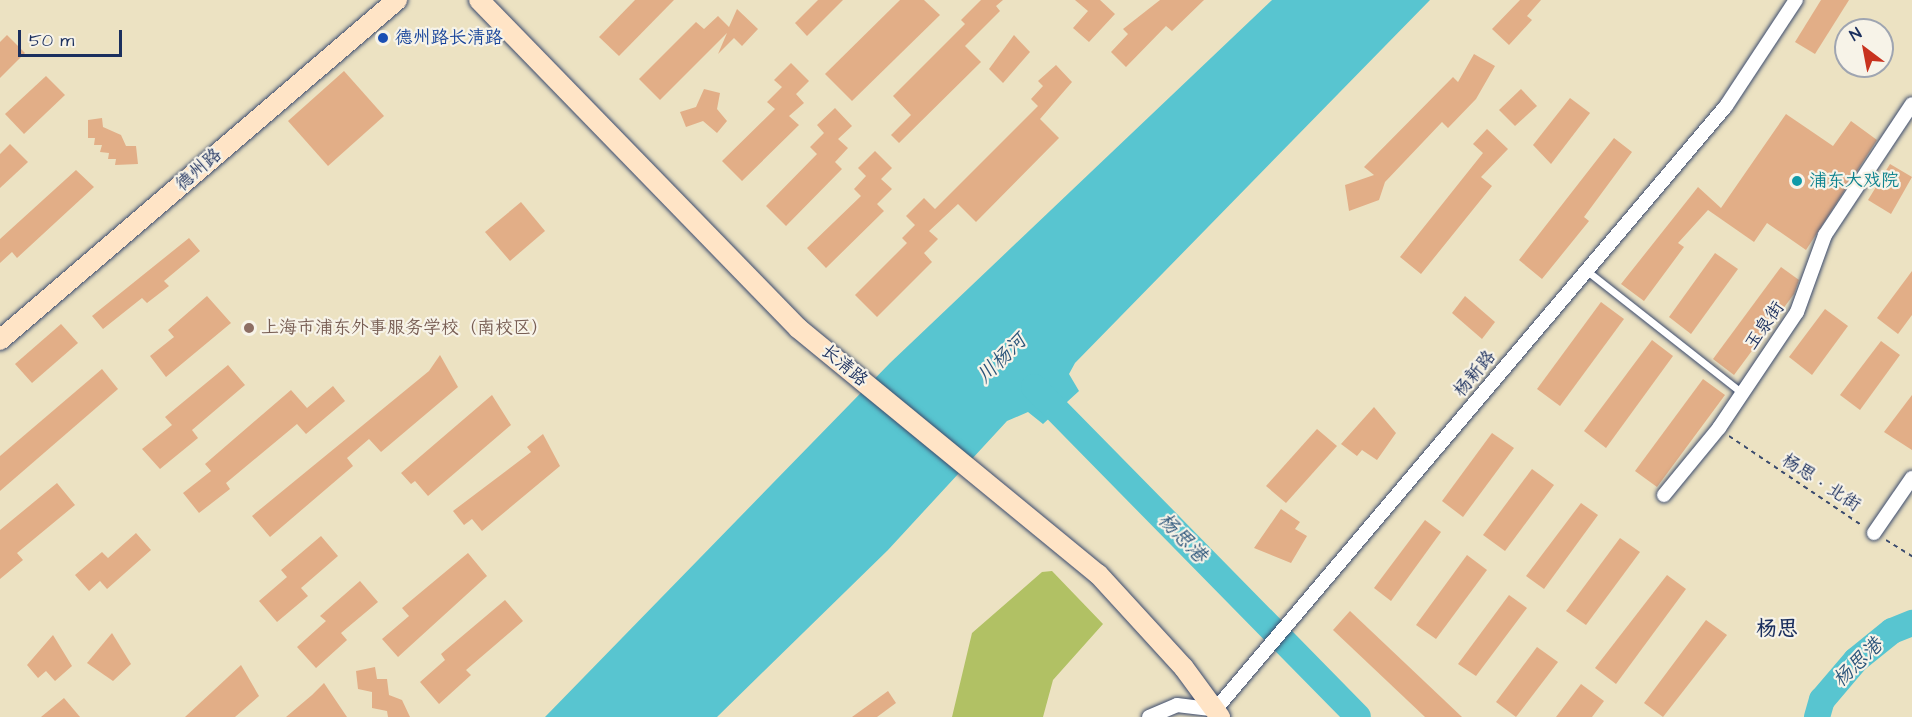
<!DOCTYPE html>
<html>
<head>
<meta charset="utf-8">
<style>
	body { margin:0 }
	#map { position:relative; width:1912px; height:717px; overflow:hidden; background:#ece2c2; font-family:"Architects Daughter","LXGW WenKai TC",sans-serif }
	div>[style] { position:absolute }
	.green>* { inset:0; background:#b1c164 }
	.water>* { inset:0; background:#58c5d0 }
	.river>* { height:26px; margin:-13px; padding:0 13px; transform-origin:13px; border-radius:13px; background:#58c5d0 }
	.building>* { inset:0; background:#e2ae87 }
	.path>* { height:2px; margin-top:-1px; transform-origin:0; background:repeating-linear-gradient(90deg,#3a4a6d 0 4.5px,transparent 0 9px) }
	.roads { filter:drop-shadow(0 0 2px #3a4a6d) drop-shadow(0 0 2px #3a4a6d) }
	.lane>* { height:7px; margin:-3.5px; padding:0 3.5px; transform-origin:3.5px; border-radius:3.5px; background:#fff }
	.street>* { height:14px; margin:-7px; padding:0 7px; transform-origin:7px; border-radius:7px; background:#fff }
	.secondary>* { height:20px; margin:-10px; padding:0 10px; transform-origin:10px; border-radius:10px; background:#ffe4c6 }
	.dots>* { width:16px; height:16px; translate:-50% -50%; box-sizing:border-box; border:3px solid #f7f3e8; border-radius:50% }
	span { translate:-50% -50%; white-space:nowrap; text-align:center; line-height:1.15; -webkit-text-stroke:4.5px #f7f3e8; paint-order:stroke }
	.transit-label { font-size:18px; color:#164399 }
	.left { translate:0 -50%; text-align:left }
	.street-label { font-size:18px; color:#1b2f5e }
	.culture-label { font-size:18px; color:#0d838f }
	.education-label { font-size:18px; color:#785e54 }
	.water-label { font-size:20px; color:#2a547a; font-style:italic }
	.quarter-label { font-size:21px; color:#1b2f5e; font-weight:700 }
	.north { position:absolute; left:1834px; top:18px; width:60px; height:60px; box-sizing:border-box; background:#f7f3e8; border:2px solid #9fa5b1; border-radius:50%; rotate:328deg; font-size:16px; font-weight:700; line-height:24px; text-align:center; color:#1b2f5e }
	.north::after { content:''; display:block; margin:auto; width:21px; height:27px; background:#c8321e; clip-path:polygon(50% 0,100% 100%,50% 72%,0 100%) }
	.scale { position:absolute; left:18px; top:30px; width:104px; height:27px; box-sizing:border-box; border:3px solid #1b2f5e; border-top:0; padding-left:8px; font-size:18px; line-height:21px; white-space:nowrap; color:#1b2f5e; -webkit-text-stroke:4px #f7f3e8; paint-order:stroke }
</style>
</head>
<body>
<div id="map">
	<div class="green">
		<i style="clip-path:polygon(1052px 571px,1103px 624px,1053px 680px,1043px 717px,952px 717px,972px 633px,1042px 572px)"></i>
	</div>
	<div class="water">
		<i style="clip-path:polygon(1272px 0,1430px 0,1075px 363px,1069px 374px,1079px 391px,1043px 424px,1028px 412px,1007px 421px,888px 550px,717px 717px,545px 717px,890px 363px)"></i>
	</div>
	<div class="river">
		<i style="left:1034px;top:387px;width:462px;rotate:45.5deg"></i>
		<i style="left:1817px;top:717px;width:18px;rotate:-74deg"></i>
		<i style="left:1822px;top:700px;width:52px;rotate:-49.6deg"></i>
		<i style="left:1856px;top:660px;width:46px;rotate:-38.9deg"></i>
		<i style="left:1892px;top:631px;width:22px;rotate:-22deg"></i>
	</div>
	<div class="building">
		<i style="clip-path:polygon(635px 0,674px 0,619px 56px,599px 37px)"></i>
		<i style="clip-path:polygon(818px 0,843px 0,807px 36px,795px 23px)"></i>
		<i style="clip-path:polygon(900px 0,924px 0,940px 15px,852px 101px,825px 74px)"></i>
		<i style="clip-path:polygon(981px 0,1003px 0,996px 6px,1000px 11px,965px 46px,981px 62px,899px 143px,891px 135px,911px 115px,893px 96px,965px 24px,961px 20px)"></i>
		<i style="clip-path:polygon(1075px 0,1100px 0,1115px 14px,1089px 42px,1073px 28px,1088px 11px)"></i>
		<i style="clip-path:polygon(1160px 0,1204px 0,1172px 31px,1166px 26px,1126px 67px,1111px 52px,1128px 34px,1123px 29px)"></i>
		<i style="clip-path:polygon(1520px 0,1541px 0,1527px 16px,1532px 20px,1509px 45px,1492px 29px)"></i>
		<i style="clip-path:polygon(1821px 0,1849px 0,1815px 54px,1795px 42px)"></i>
		<i style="clip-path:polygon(737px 9px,758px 29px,742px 46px,734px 38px,718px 54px,727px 33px,660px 100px,639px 79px,696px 22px,704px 29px,718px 16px,729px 27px)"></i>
		<i style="clip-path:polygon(7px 35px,25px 53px,0 78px,0 42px)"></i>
		<i style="clip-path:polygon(1014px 35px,1030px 52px,1003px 83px,989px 69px)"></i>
		<i style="clip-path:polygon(1474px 54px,1495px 66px,1476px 99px,1448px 128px,1442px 122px,1385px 182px,1379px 200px,1349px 211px,1345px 185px,1374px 175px,1364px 167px,1453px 77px,1458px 82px)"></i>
		<i style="clip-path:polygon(791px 63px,809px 81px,796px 94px,804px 103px,789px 116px,799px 125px,742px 181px,722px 161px,775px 109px,767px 102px,782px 87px,774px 80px)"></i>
		<i style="clip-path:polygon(1056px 65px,1072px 82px,1040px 119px,1059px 138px,976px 222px,958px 204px,929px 231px,938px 239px,924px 253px,932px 262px,877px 317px,855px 295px,907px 243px,902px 238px,915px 225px,906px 216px,924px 198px,935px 209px,1038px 106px,1031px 99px,1043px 86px,1038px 81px)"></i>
		<i style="clip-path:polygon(344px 71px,384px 116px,328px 166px,288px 121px)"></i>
		<i style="clip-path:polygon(46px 76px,65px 95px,24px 134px,5px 114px)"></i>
		<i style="clip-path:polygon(704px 89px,720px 93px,717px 109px,727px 121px,717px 133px,703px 121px,686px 127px,680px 112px,696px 107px)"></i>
		<i style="clip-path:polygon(1521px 89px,1537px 106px,1515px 126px,1499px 110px)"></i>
		<i style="clip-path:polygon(1570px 98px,1590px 113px,1551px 164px,1533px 145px)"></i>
		<i style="clip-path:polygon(835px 108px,852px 126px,838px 139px,848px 148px,835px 162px,842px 169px,786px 226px,766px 206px,817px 154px,810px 147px,824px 133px,817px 125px)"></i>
		<i style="clip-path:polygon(1786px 114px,1833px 146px,1851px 121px,1877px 140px,1806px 250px,1767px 223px,1754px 242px,1708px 210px,1678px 243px,1684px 247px,1644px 301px,1621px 284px,1698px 187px,1721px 208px)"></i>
		<i style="clip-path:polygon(102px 118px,103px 127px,121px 135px,126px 146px,136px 146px,138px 164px,115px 165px,116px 159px,108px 159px,109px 153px,100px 152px,102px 145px,94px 145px,95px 138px,88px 138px,88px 120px)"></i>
		<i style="clip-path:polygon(1487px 129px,1508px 149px,1481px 177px,1492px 186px,1421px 274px,1400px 257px,1483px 153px,1473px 144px)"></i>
		<i style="clip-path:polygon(1614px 138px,1632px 152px,1584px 217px,1589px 221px,1542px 279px,1519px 260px)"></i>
		<i style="clip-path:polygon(10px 144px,28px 162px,0 188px,0 154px)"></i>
		<i style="clip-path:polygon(875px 151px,892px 168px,881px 179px,892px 189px,877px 204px,884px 211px,826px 268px,807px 248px,861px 196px,854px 189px,866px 176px,858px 168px)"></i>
		<i style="clip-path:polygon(1890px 164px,1912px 177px,1891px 214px,1868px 200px)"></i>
		<i style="clip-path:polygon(76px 170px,94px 187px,17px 258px,12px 252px,0 263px,0 239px)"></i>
		<i style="clip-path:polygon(521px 202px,545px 231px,510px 261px,485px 232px)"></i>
		<i style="clip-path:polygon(189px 238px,200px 251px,164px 281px,169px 286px,147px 303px,142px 298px,103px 329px,92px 316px)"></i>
		<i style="clip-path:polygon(1715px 253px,1738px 269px,1691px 334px,1669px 317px)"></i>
		<i style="clip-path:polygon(1781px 267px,1799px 280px,1794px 294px,1734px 375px,1713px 359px)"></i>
		<i style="clip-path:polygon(1912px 271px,1912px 315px,1898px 334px,1877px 318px)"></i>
		<i style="clip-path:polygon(207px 296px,231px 323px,166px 377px,150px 356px,174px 337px,168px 330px)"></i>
		<i style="clip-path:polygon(1465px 296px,1495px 322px,1482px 339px,1452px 313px)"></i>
		<i style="clip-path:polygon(1601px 302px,1624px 319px,1560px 406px,1537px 389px)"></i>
		<i style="clip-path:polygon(1825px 309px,1848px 326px,1812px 375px,1789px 357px)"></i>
		<i style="clip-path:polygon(61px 324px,78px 343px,32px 383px,15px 364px)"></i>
		<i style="clip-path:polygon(1652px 340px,1673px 356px,1606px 448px,1584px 431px)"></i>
		<i style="clip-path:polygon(1881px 341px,1900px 355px,1860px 410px,1840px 395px)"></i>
		<i style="clip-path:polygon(440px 355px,458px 387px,381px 452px,369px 439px,347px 458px,353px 466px,270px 537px,252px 516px,429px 371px)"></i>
		<i style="clip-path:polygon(228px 365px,245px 385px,192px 430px,198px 438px,160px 469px,142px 449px,172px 425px,165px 417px)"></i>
		<i style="clip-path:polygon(102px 369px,118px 389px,0 491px,0 456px)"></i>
		<i style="clip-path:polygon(1703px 379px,1725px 395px,1657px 487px,1635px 471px)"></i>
		<i style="clip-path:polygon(333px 386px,345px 401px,306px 434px,297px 424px,226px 483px,230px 489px,199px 513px,183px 493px,211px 471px,205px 464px,291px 390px,307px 408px)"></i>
		<i style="clip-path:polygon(492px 395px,511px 425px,428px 496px,415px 481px,411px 484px,401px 473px)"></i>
		<i style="clip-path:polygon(1912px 395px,1912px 450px,1884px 432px)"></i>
		<i style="clip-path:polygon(1374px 407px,1396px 433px,1377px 460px,1362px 450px,1357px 456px,1341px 444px)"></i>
		<i style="clip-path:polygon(1317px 429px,1337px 446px,1286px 503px,1266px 486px)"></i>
		<i style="clip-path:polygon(1492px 433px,1514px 448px,1463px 517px,1442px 501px)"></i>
		<i style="clip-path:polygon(543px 434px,560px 466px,482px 531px,472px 519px,464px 525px,453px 511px,531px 452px,527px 447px)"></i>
		<i style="clip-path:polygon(1532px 469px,1554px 485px,1505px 551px,1483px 535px)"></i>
		<i style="clip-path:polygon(57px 483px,75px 505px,17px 553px,23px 560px,0 579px,0 530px)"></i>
		<i style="clip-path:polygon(1581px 503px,1598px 515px,1544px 589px,1526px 576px)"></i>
		<i style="clip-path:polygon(1281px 509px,1300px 522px,1295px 529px,1307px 536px,1291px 563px,1254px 548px)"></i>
		<i style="clip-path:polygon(1425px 520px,1441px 532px,1391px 601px,1374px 588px)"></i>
		<i style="clip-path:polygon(136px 533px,151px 550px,107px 589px,100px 581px,89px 591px,75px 575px,102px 552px,108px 558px)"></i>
		<i style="clip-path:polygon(321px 536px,338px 556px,301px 588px,308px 596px,277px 622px,259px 601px,287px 577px,281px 570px)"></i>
		<i style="clip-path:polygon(1620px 538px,1640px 552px,1586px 625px,1566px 611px)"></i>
		<i style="clip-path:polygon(468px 553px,487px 576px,398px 657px,382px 639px,409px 616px,402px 608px)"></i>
		<i style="clip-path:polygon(1467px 555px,1487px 570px,1436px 639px,1416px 625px)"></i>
		<i style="clip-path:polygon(1667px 575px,1686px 589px,1616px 684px,1595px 668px)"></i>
		<i style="clip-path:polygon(360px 581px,378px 602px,341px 633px,347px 640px,316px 668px,297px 647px,326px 621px,320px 616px)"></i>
		<i style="clip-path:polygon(1509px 595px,1527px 608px,1476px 676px,1458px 664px)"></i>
		<i style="clip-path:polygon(505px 600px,523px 621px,466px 670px,471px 675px,439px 704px,420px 682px,445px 660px,441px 654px)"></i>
		<i style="clip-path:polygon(1350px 611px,1462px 717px,1425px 717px,1333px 630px)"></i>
		<i style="clip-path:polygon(1706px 620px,1727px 635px,1663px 717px,1644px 703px)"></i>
		<i style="clip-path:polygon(112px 633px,131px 664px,113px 681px,87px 663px)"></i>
		<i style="clip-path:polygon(53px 635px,72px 666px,55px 681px,46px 671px,38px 678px,27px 665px)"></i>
		<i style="clip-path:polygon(1537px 647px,1558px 662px,1516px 717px,1496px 702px)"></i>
		<i style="clip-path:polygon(241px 665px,259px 696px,235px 717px,185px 717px)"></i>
		<i style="clip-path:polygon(375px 667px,377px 679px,387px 679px,389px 695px,402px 700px,410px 717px,388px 717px,387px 711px,372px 708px,372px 692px,358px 689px,356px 671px)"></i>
		<i style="clip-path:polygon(324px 683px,347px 717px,286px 717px,312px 695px)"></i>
		<i style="clip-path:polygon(1581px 684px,1604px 701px,1592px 717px,1556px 717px)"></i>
		<i style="clip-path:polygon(888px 691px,896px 703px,877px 717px,852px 717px)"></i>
		<i style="clip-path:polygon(64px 698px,80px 717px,41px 717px)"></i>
	</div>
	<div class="path">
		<i style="left:1729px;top:436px;width:161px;rotate:33.9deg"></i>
		<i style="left:1886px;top:540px;width:31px;rotate:32deg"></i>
	</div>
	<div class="roads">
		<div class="lane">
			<i style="left:1587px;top:271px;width:197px;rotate:38.2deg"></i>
		</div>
		<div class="street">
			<i style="left:1664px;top:495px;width:87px;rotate:-50.6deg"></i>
			<i style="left:1719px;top:428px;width:140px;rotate:-56.1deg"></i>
			<i style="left:1797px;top:312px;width:82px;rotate:-70deg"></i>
			<i style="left:1825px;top:235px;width:157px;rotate:-56.4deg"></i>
			<i style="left:1874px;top:533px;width:67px;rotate:-55.4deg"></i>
			<i style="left:1149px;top:717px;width:30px;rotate:-23deg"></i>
			<i style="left:1177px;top:705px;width:38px;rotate:7deg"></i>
			<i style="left:1215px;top:710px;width:791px;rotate:-49.77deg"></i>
			<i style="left:1726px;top:106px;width:127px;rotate:-56.6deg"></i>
		</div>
		<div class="secondary">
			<i style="left:479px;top:0;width:458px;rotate:45.8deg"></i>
			<i style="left:798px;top:328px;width:388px;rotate:39.4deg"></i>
			<i style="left:1098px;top:574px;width:127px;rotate:47.5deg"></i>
			<i style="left:1184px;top:668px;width:61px;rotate:53.7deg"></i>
			<i style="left:0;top:340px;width:523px;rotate:-40.58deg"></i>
		</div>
	</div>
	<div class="dots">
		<i style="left:383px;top:38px;background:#1a4fb4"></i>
		<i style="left:1797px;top:181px;background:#0f9aa8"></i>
		<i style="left:249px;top:328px;background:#8d6e63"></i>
	</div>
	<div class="transit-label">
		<span class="left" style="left:395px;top:38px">德州路长清路</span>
	</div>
	<div class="street-label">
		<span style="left:199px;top:170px;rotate:-41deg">德州路</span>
		<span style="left:1765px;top:326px;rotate:-55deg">玉泉街</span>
		<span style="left:844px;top:366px;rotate:40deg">长清路</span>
		<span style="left:1475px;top:374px;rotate:-50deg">杨新路</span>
		<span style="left:1821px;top:483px;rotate:33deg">杨思 • 北街</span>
	</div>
	<div class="culture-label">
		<span class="left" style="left:1809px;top:181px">浦东大戏院</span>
	</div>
	<div class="education-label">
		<span class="left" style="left:261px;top:328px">上海市浦东外事服务学校（南校区）</span>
	</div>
	<div class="water-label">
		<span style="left:1002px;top:359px;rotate:-45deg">川杨河</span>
		<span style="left:1182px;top:538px;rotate:46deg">杨思港</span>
		<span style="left:1858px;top:663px;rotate:-44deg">杨思港</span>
	</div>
	<div class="quarter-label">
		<span style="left:1777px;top:629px">杨思</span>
	</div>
	<div class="north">N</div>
	<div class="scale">50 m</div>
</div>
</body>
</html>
